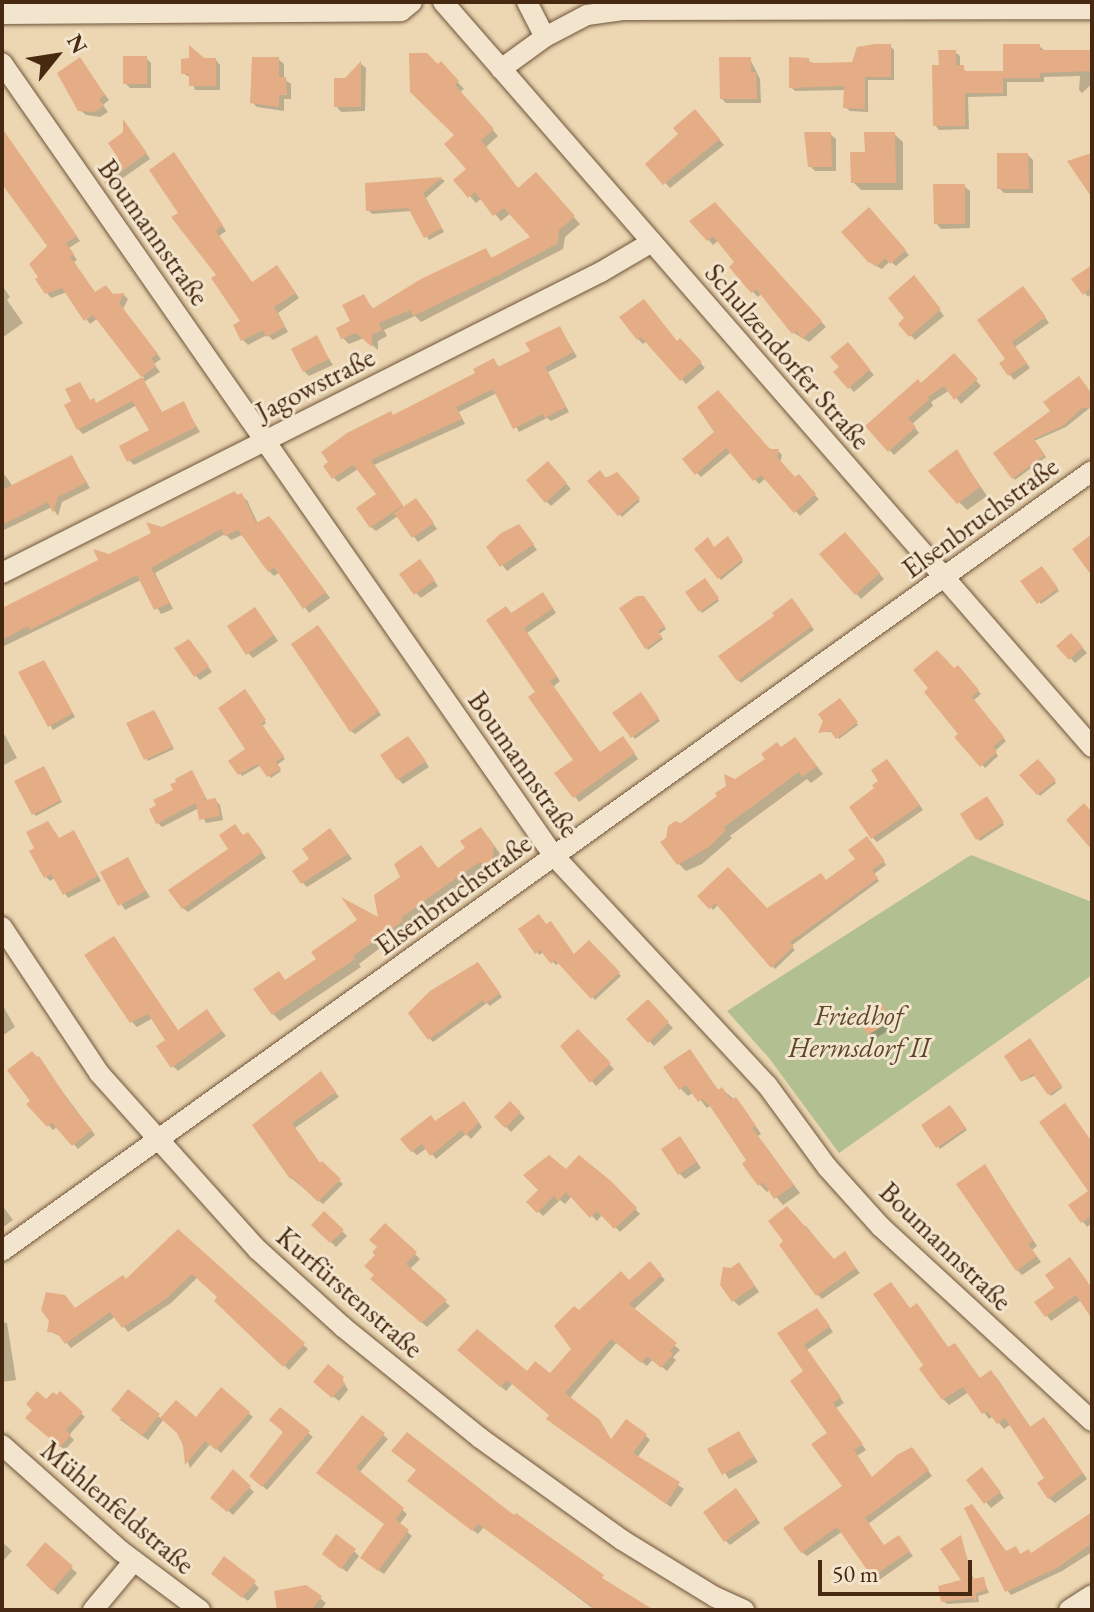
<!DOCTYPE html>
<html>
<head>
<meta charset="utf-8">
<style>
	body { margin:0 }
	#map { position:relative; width:1094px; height:1612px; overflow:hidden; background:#ecd7b2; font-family:"EB Garamond",serif }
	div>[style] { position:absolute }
	.green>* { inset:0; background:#b2bf90 }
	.shadow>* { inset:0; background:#0003 }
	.building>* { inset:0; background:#e5ad86 }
	.roads { filter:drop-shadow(0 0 2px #70543a) drop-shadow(0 0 2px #70543a) }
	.minor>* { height:20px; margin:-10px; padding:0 10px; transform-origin:10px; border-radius:10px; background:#f3e5cd }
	span { translate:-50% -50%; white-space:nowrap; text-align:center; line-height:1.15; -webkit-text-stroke:6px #f3e5cd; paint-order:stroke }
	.street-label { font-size:28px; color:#472912 }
	.park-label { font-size:28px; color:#5c472b; font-style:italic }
	.frame { position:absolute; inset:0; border:4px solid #472912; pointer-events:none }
	.north { position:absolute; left:16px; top:16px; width:80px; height:80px; -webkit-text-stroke:6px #f3e5cd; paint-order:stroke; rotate:60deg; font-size:22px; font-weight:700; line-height:32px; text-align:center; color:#472912 }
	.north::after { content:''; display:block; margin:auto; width:28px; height:36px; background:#472912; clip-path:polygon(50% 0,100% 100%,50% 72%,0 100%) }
	.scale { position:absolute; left:818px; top:1560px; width:154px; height:36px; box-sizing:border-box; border:4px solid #472912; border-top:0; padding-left:10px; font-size:24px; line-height:28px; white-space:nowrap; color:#472912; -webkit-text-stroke:6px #f3e5cd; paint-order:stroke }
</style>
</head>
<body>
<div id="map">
	<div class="green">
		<i style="clip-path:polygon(971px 855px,1092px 902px,1092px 975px,839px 1153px,769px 1058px,727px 1011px)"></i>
	</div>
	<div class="shadow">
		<i style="clip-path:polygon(890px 46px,894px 50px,894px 80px,868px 80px,868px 112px,850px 111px,845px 107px,846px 90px,795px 91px,791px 87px,808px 60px,813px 64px,853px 64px)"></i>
		<i style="clip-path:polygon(1039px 46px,1044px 50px,1092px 52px,1092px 84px,1082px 93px,1079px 90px,1080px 76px,1044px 77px,1044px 82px,1007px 82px,1007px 96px,968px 97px,969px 129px,939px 130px,935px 125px,941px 67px,955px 52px,960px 56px,960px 67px,969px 73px,1005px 73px)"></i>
		<i style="clip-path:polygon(146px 58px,151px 63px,151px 88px,130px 88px,125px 83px)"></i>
		<i style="clip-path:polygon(278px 59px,284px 64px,284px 79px,291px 84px,291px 99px,284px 99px,284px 111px,257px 107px,252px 102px)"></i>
		<i style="clip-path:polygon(750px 59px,760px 79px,761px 103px,726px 103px,722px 99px)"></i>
		<i style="clip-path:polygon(80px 60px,109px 100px,103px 105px,108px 112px,100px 117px,86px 115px,80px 110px)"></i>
		<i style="clip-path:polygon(203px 60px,216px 60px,220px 65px,220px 90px,195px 90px,191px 78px,183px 73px)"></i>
		<i style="clip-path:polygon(361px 64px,366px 68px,365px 111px,341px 112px,336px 106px,346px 80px)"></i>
		<i style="clip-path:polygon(441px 64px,464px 89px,460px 92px,498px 136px,486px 147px,519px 190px,542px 181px,580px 224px,565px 237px,563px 249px,421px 322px,415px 316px,384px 330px,387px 336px,378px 341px,378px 350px,364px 338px,349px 344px,343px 338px,364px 297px,374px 310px,486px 251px,493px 259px,533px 238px,511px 213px,501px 221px,482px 198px,476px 203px,456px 180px,469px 169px,438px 67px)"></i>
		<i style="clip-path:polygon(700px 116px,724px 145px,670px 188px,648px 164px)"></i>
		<i style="clip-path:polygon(128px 127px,150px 159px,110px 187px,106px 183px,120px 158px)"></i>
		<i style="clip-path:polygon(2px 134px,80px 241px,69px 248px,77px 260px,74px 262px,96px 294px,124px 295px,128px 299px,123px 309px,161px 359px,154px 364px,160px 372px,144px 382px,163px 414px,183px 404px,200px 432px,134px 465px,129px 460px,152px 431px,137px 405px,83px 434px,78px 429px,74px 402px,79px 384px,91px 402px,98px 405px,144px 378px,98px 318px,90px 324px,67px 292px,51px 298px,47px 293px,50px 246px,2px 174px)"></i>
		<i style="clip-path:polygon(830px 134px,836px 139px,836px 171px,815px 171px,810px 166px)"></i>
		<i style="clip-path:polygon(894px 134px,903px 142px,903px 190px,861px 190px,853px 182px,867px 154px)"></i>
		<i style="clip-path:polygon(174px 154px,226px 231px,219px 236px,252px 284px,281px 272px,299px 298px,278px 313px,288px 332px,273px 340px,267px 335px,248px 345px,243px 340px,243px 321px,180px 213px)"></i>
		<i style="clip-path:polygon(1028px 155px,1033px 160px,1033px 193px,1004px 193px,999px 188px)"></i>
		<i style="clip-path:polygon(442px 179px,445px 181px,426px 198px,444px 232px,429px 240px,411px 211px,372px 214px,368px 210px,367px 185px)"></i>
		<i style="clip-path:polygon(964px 186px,970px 191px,970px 228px,941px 229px,936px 223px)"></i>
		<i style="clip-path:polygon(715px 204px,826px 327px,809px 342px,794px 333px,762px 293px,758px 297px,753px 292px,731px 267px,737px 262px,719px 240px,713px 245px,692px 221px)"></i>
		<i style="clip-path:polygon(869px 210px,909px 255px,896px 266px,890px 261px,882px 269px,874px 265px,844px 232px)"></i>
		<i style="clip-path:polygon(1092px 267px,1092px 293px,1088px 297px,1074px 280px)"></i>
		<i style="clip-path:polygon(919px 283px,944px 316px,915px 340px,901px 324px,907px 318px)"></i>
		<i style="clip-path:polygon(2px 285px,10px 297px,7px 300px,23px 323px,2px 338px)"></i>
		<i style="clip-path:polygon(1028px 293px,1049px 323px,1015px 347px,1030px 368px,1014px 380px,1002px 364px,1007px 359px,979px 320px)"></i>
		<i style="clip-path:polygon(622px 317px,677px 343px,680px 341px,705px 368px,686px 384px,647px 341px,643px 344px,638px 339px)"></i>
		<i style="clip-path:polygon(560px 328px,577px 357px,548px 372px,569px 412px,551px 421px,547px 418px,519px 432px,497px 393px,459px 412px,465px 424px,374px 465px,404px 508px,420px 505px,437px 529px,418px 542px,398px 516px,376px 531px,371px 527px,378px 494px,358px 469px,338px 482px,334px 478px,394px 417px,478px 374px,494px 361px,500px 368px,532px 352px)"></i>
		<i style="clip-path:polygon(316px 338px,333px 365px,309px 376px,304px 371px)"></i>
		<i style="clip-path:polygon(852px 350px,874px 375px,854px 392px,849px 387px)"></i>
		<i style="clip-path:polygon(954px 356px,981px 386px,961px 404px,950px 390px,931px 402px,933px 406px,912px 424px,919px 433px,894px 455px,868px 426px)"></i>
		<i style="clip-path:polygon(1092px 396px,1092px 406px,1066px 427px,1034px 441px,1046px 457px,1015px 480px,995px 453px,1053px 412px)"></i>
		<i style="clip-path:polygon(717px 432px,778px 451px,782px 455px,780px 463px,819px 499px,800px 516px,766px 478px,759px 484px,731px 452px,701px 477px,697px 473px)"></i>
		<i style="clip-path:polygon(957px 452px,987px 496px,967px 510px,959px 502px)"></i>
		<i style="clip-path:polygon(72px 457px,90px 488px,62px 502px,58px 516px,52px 507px,2px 531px,2px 477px,5px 475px,13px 487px)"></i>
		<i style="clip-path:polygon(553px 468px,571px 489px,551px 506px,546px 501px)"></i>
		<i style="clip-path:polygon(617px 475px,640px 501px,622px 517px,589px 481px)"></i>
		<i style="clip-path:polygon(234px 493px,247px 500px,258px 524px,274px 524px,330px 598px,309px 613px,280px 572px,274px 576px,269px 571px,244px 534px,231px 540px,225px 534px,155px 573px,173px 609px,161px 614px,141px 580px,2px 647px,2px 611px)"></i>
		<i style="clip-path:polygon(524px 532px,537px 550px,507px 571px,489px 548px)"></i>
		<i style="clip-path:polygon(850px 540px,884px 579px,861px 599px,822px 555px)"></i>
		<i style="clip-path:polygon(729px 541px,743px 562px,721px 580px,697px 549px,714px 550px)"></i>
		<i style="clip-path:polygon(425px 567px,438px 586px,421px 598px,416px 593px)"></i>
		<i style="clip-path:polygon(1042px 568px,1059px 591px,1041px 604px,1023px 581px)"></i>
		<i style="clip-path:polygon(707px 582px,719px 601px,702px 613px,688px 592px)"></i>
		<i style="clip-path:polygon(547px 599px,556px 613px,527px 633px,560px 681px,553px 687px,600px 754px,627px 743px,638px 759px,579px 802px,557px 773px,576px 761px,537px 692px,512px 615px)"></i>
		<i style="clip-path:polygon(646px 600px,666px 629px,659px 634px,663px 639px,648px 650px,622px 609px)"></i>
		<i style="clip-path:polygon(795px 604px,814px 630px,741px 683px,738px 680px)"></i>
		<i style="clip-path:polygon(260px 615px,278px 641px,253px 658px,248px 653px)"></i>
		<i style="clip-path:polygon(321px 631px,381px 715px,355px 734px,351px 731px)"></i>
		<i style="clip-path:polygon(1071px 635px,1087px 653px,1075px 663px,1059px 646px)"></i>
		<i style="clip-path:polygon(193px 646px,212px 672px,200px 680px,195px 675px)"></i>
		<i style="clip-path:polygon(44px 662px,75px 717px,53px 730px,21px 673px)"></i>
		<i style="clip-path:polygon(957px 668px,981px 694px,973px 701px,1006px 741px,995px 751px,998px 756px,985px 768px,957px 737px,961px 734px,954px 671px)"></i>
		<i style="clip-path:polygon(247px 693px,266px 723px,262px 726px,285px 759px,277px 765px,281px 771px,271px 778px,261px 765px,242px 776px,231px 762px,248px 750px)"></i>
		<i style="clip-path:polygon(640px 695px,660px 721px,635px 739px,615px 713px)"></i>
		<i style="clip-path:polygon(840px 700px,858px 725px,839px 739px,834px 732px,820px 732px)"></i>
		<i style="clip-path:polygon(156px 714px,174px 749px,148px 761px,128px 724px)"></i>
		<i style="clip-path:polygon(2px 730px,17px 758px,2px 766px)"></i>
		<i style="clip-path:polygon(413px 743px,429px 767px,403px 784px,398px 779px)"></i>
		<i style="clip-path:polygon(802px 747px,823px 774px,811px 783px,807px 779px,730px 836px,732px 838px,702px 864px,686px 871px,679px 864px,681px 825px,781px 750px)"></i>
		<i style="clip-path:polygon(1038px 762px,1056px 783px,1040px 796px,1021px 775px)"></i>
		<i style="clip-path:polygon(892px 766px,923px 810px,877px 842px,873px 838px,877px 788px)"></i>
		<i style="clip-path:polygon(46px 770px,62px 802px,36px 816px,34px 814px)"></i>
		<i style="clip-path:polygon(192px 772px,208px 802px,215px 800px,220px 805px,223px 820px,206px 823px,199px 808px,162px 827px,158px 823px,176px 790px)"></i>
		<i style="clip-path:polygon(989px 801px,1004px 825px,980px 841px,978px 839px)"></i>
		<i style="clip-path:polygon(48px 823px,60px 840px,77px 837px,101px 881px,68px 898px,55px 878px,50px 881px,46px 877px,37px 848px)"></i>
		<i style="clip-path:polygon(335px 836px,352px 859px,307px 887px,302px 882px,312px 859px)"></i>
		<i style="clip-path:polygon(244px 837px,253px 839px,266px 858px,188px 912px,183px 908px)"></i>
		<i style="clip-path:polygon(488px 837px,501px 855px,498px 870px,486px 869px,474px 877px,359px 964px,361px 967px,280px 1021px,273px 1014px,286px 982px,380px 921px,439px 870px)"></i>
		<i style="clip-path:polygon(869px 841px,886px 865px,874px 874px,879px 881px,791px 946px,795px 950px,775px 969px,719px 904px,713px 910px,700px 896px,766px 911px,826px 882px,857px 859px)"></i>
		<i style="clip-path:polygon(127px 860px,150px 897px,125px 910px,103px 873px)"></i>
		<i style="clip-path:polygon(546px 927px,574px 957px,589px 942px,621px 976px,595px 1000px,559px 962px,556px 965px,544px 952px,539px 955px,537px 952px)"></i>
		<i style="clip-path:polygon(114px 938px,179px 1032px,211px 1017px,226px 1036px,178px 1071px,173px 1066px,167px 1041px,153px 1018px,137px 1027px,132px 1022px)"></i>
		<i style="clip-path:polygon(482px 968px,502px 997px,490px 1006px,487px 1003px,433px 1042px,429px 1038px)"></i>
		<i style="clip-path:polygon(648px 1002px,673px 1028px,654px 1046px,629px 1019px)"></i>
		<i style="clip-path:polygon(2px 1004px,15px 1027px,2px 1036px)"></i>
		<i style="clip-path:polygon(881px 1005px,896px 1026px,874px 1039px,869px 1034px)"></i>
		<i style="clip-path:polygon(578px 1032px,614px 1069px,596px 1086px,563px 1046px)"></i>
		<i style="clip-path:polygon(1032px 1043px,1062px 1088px,1051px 1096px,1036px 1075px,1023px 1081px)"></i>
		<i style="clip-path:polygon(690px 1052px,719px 1091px,722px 1089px,743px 1107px,761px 1134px,758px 1136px,800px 1193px,783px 1205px,770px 1190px,767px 1192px,760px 1185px,749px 1161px,710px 1106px,707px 1108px,694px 1092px,688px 1096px,680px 1088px)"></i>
		<i style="clip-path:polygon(37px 1058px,95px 1135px,78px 1149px,58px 1126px,53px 1130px,29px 1104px,33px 1102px)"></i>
		<i style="clip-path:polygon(325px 1078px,339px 1097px,295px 1128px,321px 1165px,343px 1184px,323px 1204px,291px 1178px,255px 1126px)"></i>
		<i style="clip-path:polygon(510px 1103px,525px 1118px,511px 1132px,497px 1117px)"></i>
		<i style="clip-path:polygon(468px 1107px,482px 1127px,471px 1139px,466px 1134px,436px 1159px,427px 1148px,417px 1155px,412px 1151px,436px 1123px)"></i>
		<i style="clip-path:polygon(952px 1109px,967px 1130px,940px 1149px,923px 1125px)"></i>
		<i style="clip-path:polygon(685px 1144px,701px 1168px,685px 1179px,680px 1174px)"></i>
		<i style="clip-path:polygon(1092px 1146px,1092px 1223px,1087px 1227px,1071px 1205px,1090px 1192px)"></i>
		<i style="clip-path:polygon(985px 1166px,1037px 1246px,1032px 1250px,1041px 1262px,1022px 1275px,1017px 1270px)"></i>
		<i style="clip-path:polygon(566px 1172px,610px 1182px,640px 1214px,620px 1232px,603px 1214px,597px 1221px,572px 1196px,565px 1204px,560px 1200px,543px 1216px,529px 1202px)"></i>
		<i style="clip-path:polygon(2px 1205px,13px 1220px,2px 1228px)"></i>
		<i style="clip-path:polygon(324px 1214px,347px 1236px,336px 1247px,314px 1225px)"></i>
		<i style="clip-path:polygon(385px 1226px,420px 1259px,409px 1270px,450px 1306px,427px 1327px,377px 1283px,378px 1255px)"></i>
		<i style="clip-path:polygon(806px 1226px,834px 1261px,845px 1254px,860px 1273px,822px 1299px,817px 1294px,803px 1228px)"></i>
		<i style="clip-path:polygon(178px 1232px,308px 1349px,289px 1370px,217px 1301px,220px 1297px,198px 1277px,171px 1303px,128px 1332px,116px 1316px,71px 1348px,62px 1337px,49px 1331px,75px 1310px,127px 1281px)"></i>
		<i style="clip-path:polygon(650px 1264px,665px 1280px,633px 1310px,680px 1350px,673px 1357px,676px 1360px,667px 1371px,653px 1359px,647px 1366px,617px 1342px,569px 1399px,612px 1441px,646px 1436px,650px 1440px,637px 1458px,684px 1489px,671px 1507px,553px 1424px,552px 1415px,513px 1383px,506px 1391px,460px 1350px,527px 1374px,550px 1376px,574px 1349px,579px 1313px,629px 1283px)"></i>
		<i style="clip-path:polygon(744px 1270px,759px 1292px,739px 1306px,734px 1301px)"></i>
		<i style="clip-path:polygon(1092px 1289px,1092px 1316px,1081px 1300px,1051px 1321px,1037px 1303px)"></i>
		<i style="clip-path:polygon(917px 1305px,949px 1349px,981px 1380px,991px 1372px,997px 1378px,1031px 1428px,1050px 1425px,1087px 1479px,1055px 1503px,1049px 1498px,1047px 1479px,1011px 1424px,1004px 1429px,993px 1416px,989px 1419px,969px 1392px,949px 1405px,943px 1399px,926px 1366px,910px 1310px)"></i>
		<i style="clip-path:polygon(822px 1316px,833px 1332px,807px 1350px,844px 1403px,836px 1408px,866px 1450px,857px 1456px,873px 1479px,917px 1455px,932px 1476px,868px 1524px,885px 1547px,903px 1543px,913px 1556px,878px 1581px,843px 1531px,807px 1556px,802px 1552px,845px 1486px,806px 1372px,780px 1333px)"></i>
		<i style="clip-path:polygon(2px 1322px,7px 1323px,16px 1380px,2px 1382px)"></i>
		<i style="clip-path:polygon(342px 1379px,348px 1390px,339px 1401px,320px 1386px)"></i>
		<i style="clip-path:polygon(221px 1390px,253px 1417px,221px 1453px,211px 1443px,190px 1468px,179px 1433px,164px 1419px,148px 1440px,119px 1419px,158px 1416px,162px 1419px,196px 1419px)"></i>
		<i style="clip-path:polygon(60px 1394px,85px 1417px,69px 1435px,74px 1440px,65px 1450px,31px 1422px,46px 1402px)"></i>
		<i style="clip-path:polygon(280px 1410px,313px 1437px,267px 1490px,252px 1476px,286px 1432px)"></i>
		<i style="clip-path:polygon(363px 1418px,388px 1439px,359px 1473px,407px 1514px,399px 1525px,412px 1536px,384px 1574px,367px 1563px,386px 1524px,323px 1477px)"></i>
		<i style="clip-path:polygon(739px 1433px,758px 1462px,729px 1479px,710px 1450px)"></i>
		<i style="clip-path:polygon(233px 1472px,254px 1492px,233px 1515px,213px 1497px)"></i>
		<i style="clip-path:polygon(987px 1475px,1004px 1498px,991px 1508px,968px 1480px)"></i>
		<i style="clip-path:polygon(415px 1486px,515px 1518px,648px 1610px,595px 1610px,484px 1527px,478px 1534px)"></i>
		<i style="clip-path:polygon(740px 1495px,760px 1523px,730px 1545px,725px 1540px)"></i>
		<i style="clip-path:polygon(1092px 1514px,1092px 1552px,1062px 1571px,1011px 1595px,1007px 1590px,1006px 1553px,1015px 1548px,1021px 1555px,1032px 1555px)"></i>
		<i style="clip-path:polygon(961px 1538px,974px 1581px,983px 1579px,989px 1593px,978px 1596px,979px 1602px,947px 1604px,943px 1601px,964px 1581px)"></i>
		<i style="clip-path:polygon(2px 1542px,12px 1551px,2px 1562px)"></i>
		<i style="clip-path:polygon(45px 1545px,77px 1573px,58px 1595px,28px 1565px)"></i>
		<i style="clip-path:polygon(354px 1551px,359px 1556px,347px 1572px,329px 1559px)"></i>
		<i style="clip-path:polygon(218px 1578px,254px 1583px,259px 1588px,248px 1601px)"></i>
		<i style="clip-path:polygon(306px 1587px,326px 1603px,321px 1610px,279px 1610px)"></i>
	</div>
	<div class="building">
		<i style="clip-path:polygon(875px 44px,891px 44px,891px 77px,865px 77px,865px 109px,843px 108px,844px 86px,789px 88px,789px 57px,809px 58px,809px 62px,814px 63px,852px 62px,857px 47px)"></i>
		<i style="clip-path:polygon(1003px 44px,1040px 44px,1040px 50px,1092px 50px,1092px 71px,1040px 73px,1040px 78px,1003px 78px,1003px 93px,965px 93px,965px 126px,933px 126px,932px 65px,939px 65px,938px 50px,956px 50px,956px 65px,964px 65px,964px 71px,1003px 71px)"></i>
		<i style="clip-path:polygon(189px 45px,204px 58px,216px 58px,216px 86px,189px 86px,189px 74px,181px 74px,181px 59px,189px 58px)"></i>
		<i style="clip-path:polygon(409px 53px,427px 53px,438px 64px,441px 61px,459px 81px,455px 85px,494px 129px,481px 140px,518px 188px,536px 172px,575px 216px,559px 230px,558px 243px,499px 275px,413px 316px,410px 310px,379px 323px,382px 330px,372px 335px,372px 347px,356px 333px,341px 339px,336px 328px,350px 321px,342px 305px,364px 294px,372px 309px,421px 279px,486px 248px,491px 258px,530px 237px,504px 208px,493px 216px,475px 192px,468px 198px,453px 180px,466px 169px,444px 144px,454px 135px,410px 92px)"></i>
		<i style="clip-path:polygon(123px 56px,147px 56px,147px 84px,123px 84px)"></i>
		<i style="clip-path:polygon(80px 57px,105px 95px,99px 99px,104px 106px,94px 112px,78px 111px,57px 73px)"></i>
		<i style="clip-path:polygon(252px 57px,279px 57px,279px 77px,286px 77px,287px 95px,279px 95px,279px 107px,250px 103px)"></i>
		<i style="clip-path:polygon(719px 57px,751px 57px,751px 72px,756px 72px,757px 99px,720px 99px)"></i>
		<i style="clip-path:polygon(361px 61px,361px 107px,334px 107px,334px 78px,345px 78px)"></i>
		<i style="clip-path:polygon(695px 109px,720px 139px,663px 185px,645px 164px,678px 134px,673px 128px)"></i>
		<i style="clip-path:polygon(123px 119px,147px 153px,104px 184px,118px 158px,108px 143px,123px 132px)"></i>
		<i style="clip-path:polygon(2px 128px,77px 236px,66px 243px,74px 254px,70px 257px,95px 292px,106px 285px,113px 294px,125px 293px,119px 303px,158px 354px,151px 358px,156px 366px,141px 377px,93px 315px,84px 321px,62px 288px,45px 294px,35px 279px,38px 277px,29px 264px,47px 246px,2px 184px)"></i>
		<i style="clip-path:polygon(804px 132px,831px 132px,832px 167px,808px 167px)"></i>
		<i style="clip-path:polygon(864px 132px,895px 132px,896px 183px,851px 183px,850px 152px,865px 152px)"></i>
		<i style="clip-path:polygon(174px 152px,223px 225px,216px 231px,252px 282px,277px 265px,296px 293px,274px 307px,285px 327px,266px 337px,263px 330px,241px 341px,233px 325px,240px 321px,211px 278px,216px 275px,171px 217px,178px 213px,149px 170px)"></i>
		<i style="clip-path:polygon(997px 153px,1028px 153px,1029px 189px,997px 189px)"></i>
		<i style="clip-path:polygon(1092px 153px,1092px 198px,1067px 161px)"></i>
		<i style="clip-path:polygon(443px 177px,423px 193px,442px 228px,424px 238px,408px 208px,366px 211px,365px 183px)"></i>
		<i style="clip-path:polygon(933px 184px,965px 184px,965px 224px,934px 224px)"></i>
		<i style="clip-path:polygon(715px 202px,822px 321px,802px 339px,796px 331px,792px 334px,756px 289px,751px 293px,729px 267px,734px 262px,713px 236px,707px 241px,689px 221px)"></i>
		<i style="clip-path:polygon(869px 207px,906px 250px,890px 264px,885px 258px,877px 266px,868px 262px,841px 232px)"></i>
		<i style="clip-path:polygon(1092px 265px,1092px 286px,1083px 295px,1071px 279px)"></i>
		<i style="clip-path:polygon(914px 275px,941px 309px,909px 337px,898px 324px,904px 318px,888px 298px)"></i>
		<i style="clip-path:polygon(1023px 286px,1046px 317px,1012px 342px,1027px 363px,1008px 376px,999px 363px,1005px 359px,977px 320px)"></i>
		<i style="clip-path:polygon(644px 299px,677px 341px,680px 338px,702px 362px,680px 381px,641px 337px,637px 340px,619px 317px)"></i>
		<i style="clip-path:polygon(560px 326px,573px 352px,545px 367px,566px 407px,545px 418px,543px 414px,513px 429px,493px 389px,456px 407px,462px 419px,371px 460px,403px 505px,370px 528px,356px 508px,376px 494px,353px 465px,332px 479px,323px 466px,328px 462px,321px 452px,347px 433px,391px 411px,393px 415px,475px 373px,473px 369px,494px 358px,498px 367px,530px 351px,525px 343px)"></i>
		<i style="clip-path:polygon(317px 335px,329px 359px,303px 372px,291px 349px)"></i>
		<i style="clip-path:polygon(848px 342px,870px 369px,848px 389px,833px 372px,839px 367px,830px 357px)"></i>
		<i style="clip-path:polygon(954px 353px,978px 379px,954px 400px,944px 386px,928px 397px,929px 400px,908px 418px,916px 427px,888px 452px,865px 426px,918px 379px,921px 383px)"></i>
		<i style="clip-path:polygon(1079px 376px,1092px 394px,1092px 408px,1082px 408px,1064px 425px,1034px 439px,1045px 455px,1012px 479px,993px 453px,1050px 411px,1043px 402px)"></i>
		<i style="clip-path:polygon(142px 377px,162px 412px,184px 401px,196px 427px,127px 462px,119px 446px,149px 430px,132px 401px,77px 430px,64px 405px,71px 401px,65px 389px,80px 382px,90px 400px,94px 398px,96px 403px)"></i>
		<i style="clip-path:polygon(718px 390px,770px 449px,779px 449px,777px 457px,795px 477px,799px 474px,816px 494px,794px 513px,761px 475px,753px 481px,726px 448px,695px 475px,682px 459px,714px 432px,697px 407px)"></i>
		<i style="clip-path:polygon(957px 449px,980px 487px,957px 504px,928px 471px)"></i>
		<i style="clip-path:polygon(72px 455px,86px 483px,58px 497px,53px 513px,48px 502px,2px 525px,2px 490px)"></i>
		<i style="clip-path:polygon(548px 461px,567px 483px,545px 503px,526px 480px)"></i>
		<i style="clip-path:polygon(600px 470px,606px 478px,617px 472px,640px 498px,618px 516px,587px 481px)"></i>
		<i style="clip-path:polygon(235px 491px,236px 495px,242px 493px,256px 523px,269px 516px,275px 523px,326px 592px,303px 609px,274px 567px,268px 572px,238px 530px,224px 536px,221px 529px,151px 568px,170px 603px,154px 610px,137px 575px,30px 630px,28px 626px,2px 640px,2px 608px,98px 560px,93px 549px,109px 554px,151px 533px,146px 522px,162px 527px)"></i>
		<i style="clip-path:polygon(416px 498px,434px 523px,412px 538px,394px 513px)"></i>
		<i style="clip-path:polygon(519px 524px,534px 544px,500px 567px,486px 547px,501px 533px)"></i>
		<i style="clip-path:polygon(845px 532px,880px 573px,855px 595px,819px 554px)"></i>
		<i style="clip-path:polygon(1092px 534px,1092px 576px,1072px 549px)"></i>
		<i style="clip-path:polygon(728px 536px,743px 559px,718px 579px,694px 549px,708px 537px,714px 547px)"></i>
		<i style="clip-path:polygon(420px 559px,435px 580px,414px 595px,399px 574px)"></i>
		<i style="clip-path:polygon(1042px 566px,1058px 588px,1037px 604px,1020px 581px)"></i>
		<i style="clip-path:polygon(705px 578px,719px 598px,699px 612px,685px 592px)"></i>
		<i style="clip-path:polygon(543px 592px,553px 608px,524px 628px,557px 676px,550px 681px,600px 752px,623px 736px,635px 753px,573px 798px,554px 773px,573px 760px,528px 697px,535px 692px,486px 620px,506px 606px,511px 613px)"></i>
		<i style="clip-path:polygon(637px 596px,644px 596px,665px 626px,658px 631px,662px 637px,645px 649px,619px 608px)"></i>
		<i style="clip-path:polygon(792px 598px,812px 626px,737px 681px,718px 656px,774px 616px,772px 613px)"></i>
		<i style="clip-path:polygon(255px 607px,274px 635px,246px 655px,227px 626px)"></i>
		<i style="clip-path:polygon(318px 625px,379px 711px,350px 732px,291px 644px)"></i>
		<i style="clip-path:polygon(1071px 633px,1083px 647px,1069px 660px,1056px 646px)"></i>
		<i style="clip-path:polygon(189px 639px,209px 666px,194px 677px,174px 648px)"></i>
		<i style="clip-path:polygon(937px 650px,954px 668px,958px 665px,979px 690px,972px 697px,1004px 737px,993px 747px,997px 752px,980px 767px,954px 737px,958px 734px,924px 692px,928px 688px,913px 670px)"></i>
		<i style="clip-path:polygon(44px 660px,73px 713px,48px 727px,18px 672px)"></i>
		<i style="clip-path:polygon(245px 689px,266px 720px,261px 723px,284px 756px,276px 762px,281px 769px,267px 777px,258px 764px,238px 775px,228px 761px,245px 749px,218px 708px)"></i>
		<i style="clip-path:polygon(641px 692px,659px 718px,631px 738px,612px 713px)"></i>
		<i style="clip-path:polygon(840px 698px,858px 722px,836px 739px,830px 731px,818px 733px,823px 721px,818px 714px)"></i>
		<i style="clip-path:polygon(154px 710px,173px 747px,144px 760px,126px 723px)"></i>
		<i style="clip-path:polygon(408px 736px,426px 761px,397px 780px,380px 755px)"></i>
		<i style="clip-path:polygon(795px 737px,817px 766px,802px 777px,799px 772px,724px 827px,726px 830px,709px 847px,677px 865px,660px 842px,666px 838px,668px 826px,675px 821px,681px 823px,717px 796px,715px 793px,726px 786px,724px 774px,735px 779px,765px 759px,761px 754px,777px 742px,781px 747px)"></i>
		<i style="clip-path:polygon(887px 759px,920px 805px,871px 839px,849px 807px,874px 788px,872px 785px,878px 781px,871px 770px)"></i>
		<i style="clip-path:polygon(1038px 759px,1056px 780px,1037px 795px,1019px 775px)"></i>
		<i style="clip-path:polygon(44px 766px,61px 800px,32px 815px,14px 781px)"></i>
		<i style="clip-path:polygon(192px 770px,206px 798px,199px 801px,216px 798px,220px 816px,199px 820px,196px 803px,156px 824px,149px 809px,156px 805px,153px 800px,173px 790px,170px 784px,176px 782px,175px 779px)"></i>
		<i style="clip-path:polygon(987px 796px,1004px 822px,976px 840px,960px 814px)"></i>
		<i style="clip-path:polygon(1084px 803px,1092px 812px,1092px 850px,1066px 820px)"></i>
		<i style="clip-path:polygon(48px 821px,59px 838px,74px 830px,98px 876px,63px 895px,51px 874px,44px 878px,29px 851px,34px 848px,26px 832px)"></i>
		<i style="clip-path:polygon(235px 824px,243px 835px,248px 832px,263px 852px,182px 909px,168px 890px,228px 849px,219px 835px)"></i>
		<i style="clip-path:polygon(481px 827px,494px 846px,492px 863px,478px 863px,467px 870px,401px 918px,403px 921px,353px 956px,355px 959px,272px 1015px,253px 989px,279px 971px,285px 980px,316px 959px,311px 952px,357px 920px,341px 897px,378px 917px,374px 895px,400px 877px,394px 864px,421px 845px,438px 868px,465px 848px,460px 841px)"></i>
		<i style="clip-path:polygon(330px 828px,348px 854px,301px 884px,292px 871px,309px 859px,302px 849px)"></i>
		<i style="clip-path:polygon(867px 836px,885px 861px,872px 870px,878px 878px,790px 942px,794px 946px,771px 968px,715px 903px,709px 909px,697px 896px,728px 867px,767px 908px,821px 873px,826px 880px,855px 859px,848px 850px)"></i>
		<i style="clip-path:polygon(128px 857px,146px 891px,118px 906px,100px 872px)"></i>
		<i style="clip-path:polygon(539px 914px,546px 924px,551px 921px,574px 954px,589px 940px,620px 972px,591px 999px,555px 960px,551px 964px,540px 950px,535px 954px,518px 929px)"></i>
		<i style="clip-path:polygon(114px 936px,178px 1030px,207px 1009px,222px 1031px,171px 1068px,156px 1046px,165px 1040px,148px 1014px,130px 1023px,84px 955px)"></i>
		<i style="clip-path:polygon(478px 962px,500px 993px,485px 1004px,483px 1000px,428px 1040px,408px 1013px,430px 991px)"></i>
		<i style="clip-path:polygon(648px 999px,669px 1022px,648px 1043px,626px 1019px)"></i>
		<i style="clip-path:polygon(881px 1002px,892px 1020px,868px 1035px,856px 1018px)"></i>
		<i style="clip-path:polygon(578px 1029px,611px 1063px,590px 1083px,560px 1046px)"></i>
		<i style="clip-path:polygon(1030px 1038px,1062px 1086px,1048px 1095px,1033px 1074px,1021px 1082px,1004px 1056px)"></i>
		<i style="clip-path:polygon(690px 1049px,718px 1090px,722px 1087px,731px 1100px,736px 1097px,756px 1126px,752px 1128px,794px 1185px,774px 1199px,763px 1182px,758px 1186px,742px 1164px,746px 1160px,710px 1106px,702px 1099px,698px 1102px,686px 1085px,679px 1090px,663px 1067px)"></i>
		<i style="clip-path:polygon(32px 1051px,37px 1057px,39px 1056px,72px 1106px,92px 1130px,72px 1146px,52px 1123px,47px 1127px,26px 1104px,30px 1101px,7px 1070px)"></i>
		<i style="clip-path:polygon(321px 1071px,336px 1092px,292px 1123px,320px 1163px,322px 1161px,341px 1179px,318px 1202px,292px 1177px,290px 1179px,252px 1125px)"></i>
		<i style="clip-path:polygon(464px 1101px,479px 1122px,465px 1136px,462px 1130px,430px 1156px,422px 1144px,411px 1152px,400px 1139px,431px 1115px,435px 1121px)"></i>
		<i style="clip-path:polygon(510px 1101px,521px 1112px,505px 1128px,494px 1117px)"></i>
		<i style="clip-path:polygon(1065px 1103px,1092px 1142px,1092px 1215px,1081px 1223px,1068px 1205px,1088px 1191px,1039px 1122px)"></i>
		<i style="clip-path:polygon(950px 1105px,966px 1128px,936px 1148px,921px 1125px)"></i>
		<i style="clip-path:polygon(680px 1136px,697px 1162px,678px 1175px,661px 1149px)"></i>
		<i style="clip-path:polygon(549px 1155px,566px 1169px,579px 1155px,611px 1181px,637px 1208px,614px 1229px,597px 1211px,590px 1218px,566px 1192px,558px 1201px,554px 1196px,537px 1213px,526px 1202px,538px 1190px,523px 1175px)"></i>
		<i style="clip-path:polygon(985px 1164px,1033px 1241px,1028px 1244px,1037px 1256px,1016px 1271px,956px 1184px)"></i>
		<i style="clip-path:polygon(787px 1206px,834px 1259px,845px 1251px,856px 1268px,816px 1296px,779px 1245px,783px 1241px,768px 1221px)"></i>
		<i style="clip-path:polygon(324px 1211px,344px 1230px,330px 1243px,311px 1225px)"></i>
		<i style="clip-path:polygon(385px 1223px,417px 1252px,406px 1264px,447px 1300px,421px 1323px,370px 1279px,374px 1275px,364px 1266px,375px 1255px,372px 1252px,377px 1247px,369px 1240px)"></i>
		<i style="clip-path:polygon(178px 1229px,305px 1343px,283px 1367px,214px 1301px,217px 1297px,192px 1274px,166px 1299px,122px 1328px,110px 1312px,65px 1344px,57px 1333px,47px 1332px,49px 1321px,41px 1310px,46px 1292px,65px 1295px,75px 1308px,123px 1275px,126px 1279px)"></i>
		<i style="clip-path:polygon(1070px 1257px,1092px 1288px,1092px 1319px,1076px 1295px,1045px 1317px,1034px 1302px,1054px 1288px,1045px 1275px)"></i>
		<i style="clip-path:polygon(650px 1261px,662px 1275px,629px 1304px,677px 1343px,670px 1351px,673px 1354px,661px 1368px,647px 1356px,641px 1363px,611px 1339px,565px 1393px,600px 1420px,611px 1439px,626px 1419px,647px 1434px,633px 1453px,680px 1482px,666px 1504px,546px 1419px,549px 1415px,507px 1380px,500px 1387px,457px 1350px,477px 1329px,527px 1371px,535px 1361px,550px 1373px,571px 1349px,554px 1326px,574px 1306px,579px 1310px,621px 1271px,629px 1280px)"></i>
		<i style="clip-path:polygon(739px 1262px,755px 1286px,732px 1302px,720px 1285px,723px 1267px,731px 1268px)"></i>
		<i style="clip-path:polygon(891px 1282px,910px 1308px,917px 1303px,948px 1347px,955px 1343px,980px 1378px,991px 1370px,1030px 1427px,1044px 1417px,1083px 1473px,1048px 1499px,1037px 1483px,1044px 1478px,1005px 1418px,997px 1424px,987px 1411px,982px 1414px,963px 1387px,942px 1400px,919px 1369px,923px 1365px,873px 1294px)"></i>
		<i style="clip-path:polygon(817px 1308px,830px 1326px,804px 1345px,841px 1397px,833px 1403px,863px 1444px,854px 1450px,872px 1477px,897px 1455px,912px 1447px,929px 1470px,865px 1518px,884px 1545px,899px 1535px,910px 1551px,872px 1577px,837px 1527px,801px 1553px,783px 1528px,842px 1486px,811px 1444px,827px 1433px,790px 1381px,803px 1371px,777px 1333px)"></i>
		<i style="clip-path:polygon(328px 1364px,344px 1377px,342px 1381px,345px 1383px,332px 1398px,313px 1382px)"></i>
		<i style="clip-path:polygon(221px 1387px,250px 1412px,216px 1450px,205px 1441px,185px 1465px,183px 1445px,177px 1433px,160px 1418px,176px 1400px,196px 1417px)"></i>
		<i style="clip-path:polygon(128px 1389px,160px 1414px,142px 1436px,111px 1410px)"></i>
		<i style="clip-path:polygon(37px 1391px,46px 1399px,53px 1392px,57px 1395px,60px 1391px,83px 1412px,66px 1430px,71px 1435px,60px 1447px,25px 1418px,32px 1410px,26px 1404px)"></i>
		<i style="clip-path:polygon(280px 1407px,310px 1431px,262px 1487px,249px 1476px,283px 1432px,269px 1420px)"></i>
		<i style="clip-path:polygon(362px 1415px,385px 1433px,356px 1468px,404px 1508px,396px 1520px,409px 1530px,378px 1571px,360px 1558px,384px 1524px,316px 1473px)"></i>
		<i style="clip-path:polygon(739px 1431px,754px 1457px,722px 1475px,707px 1449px)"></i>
		<i style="clip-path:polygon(407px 1432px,514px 1515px,516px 1513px,604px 1575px,602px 1578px,654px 1610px,597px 1610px,478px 1524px,472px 1531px,407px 1481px,416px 1470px,391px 1451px)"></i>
		<i style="clip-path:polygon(982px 1467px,1001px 1492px,984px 1504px,966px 1480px)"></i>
		<i style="clip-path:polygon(233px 1469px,251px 1486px,227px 1512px,210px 1498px)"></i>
		<i style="clip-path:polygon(736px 1488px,757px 1518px,724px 1542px,703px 1512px)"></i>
		<i style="clip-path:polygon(972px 1504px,1006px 1551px,1016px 1546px,1020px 1554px,1029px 1549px,1031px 1553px,1092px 1512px,1092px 1543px,1057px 1568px,1005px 1592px,964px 1508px)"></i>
		<i style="clip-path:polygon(336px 1534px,356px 1549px,341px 1569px,322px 1554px)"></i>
		<i style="clip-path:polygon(961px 1535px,972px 1579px,984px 1577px,987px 1590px,976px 1593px,976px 1603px,973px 1598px,941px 1602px,938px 1586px,961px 1580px,940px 1549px)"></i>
		<i style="clip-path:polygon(45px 1542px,73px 1566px,52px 1591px,26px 1565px)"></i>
		<i style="clip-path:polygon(224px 1556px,256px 1581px,242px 1598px,211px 1574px)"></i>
		<i style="clip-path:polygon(306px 1585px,322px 1596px,312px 1610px,277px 1610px,274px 1591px)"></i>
	</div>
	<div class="roads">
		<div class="minor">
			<i style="left:443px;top:2px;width:988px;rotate:48.94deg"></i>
			<i style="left:527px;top:2px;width:39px;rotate:63deg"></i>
			<i style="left:2px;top:14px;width:399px;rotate:-0.4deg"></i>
			<i style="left:401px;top:11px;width:14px;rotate:-39deg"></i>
			<i style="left:2px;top:63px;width:966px;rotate:55.16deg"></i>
			<i style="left:554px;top:856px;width:313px;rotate:47.1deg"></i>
			<i style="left:767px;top:1085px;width:102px;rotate:53.8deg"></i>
			<i style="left:827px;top:1167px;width:81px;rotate:48deg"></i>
			<i style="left:881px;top:1227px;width:287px;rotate:42.6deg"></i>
			<i style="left:501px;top:69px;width:54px;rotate:-36deg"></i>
			<i style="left:545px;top:37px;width:47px;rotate:-27.6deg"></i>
			<i style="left:587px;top:15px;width:36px;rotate:-8deg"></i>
			<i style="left:623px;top:10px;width:469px;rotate:-0.1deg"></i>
			<i style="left:2px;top:573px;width:670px;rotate:-26.68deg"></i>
			<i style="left:601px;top:272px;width:59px;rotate:-30.5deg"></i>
			<i style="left:2px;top:927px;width:175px;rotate:56.4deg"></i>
			<i style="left:99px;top:1073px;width:238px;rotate:48.1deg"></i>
			<i style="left:258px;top:1250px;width:115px;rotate:42.2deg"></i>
			<i style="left:343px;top:1327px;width:176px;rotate:39deg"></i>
			<i style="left:480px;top:1438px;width:175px;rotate:35.7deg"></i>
			<i style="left:622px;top:1540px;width:109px;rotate:31.5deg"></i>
			<i style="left:715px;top:1597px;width:32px;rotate:24deg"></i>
			<i style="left:2px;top:1251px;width:1340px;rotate:-35.59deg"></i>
			<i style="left:2px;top:1445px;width:159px;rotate:41.7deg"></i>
			<i style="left:121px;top:1551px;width:99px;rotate:36.8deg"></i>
			<i style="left:93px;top:1610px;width:64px;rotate:-50.1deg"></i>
			<i style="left:1069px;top:1610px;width:27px;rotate:-33deg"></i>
		</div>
	</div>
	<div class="street-label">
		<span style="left:154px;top:232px;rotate:55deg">Boumannstraße</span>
		<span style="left:788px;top:356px;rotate:49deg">Schulzendorfer Straße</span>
		<span style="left:315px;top:384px;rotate:-27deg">Jagowstraße</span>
		<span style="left:980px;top:517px;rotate:-36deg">Elsenbruchstraße</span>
		<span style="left:524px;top:764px;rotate:55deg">Boumannstraße</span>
		<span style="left:453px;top:894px;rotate:-36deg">Elsenbruchstraße</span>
		<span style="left:946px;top:1246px;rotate:44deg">Boumannstraße</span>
		<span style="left:350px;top:1292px;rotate:41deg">Kurfürstenstraße</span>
		<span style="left:118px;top:1507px;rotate:40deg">Mühlenfeldstraße</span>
	</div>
	<div class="park-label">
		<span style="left:859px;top:1031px">Friedhof<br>Hermsdorf II</span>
	</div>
	<div class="frame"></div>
	<div class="north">N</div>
	<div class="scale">50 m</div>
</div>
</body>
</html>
